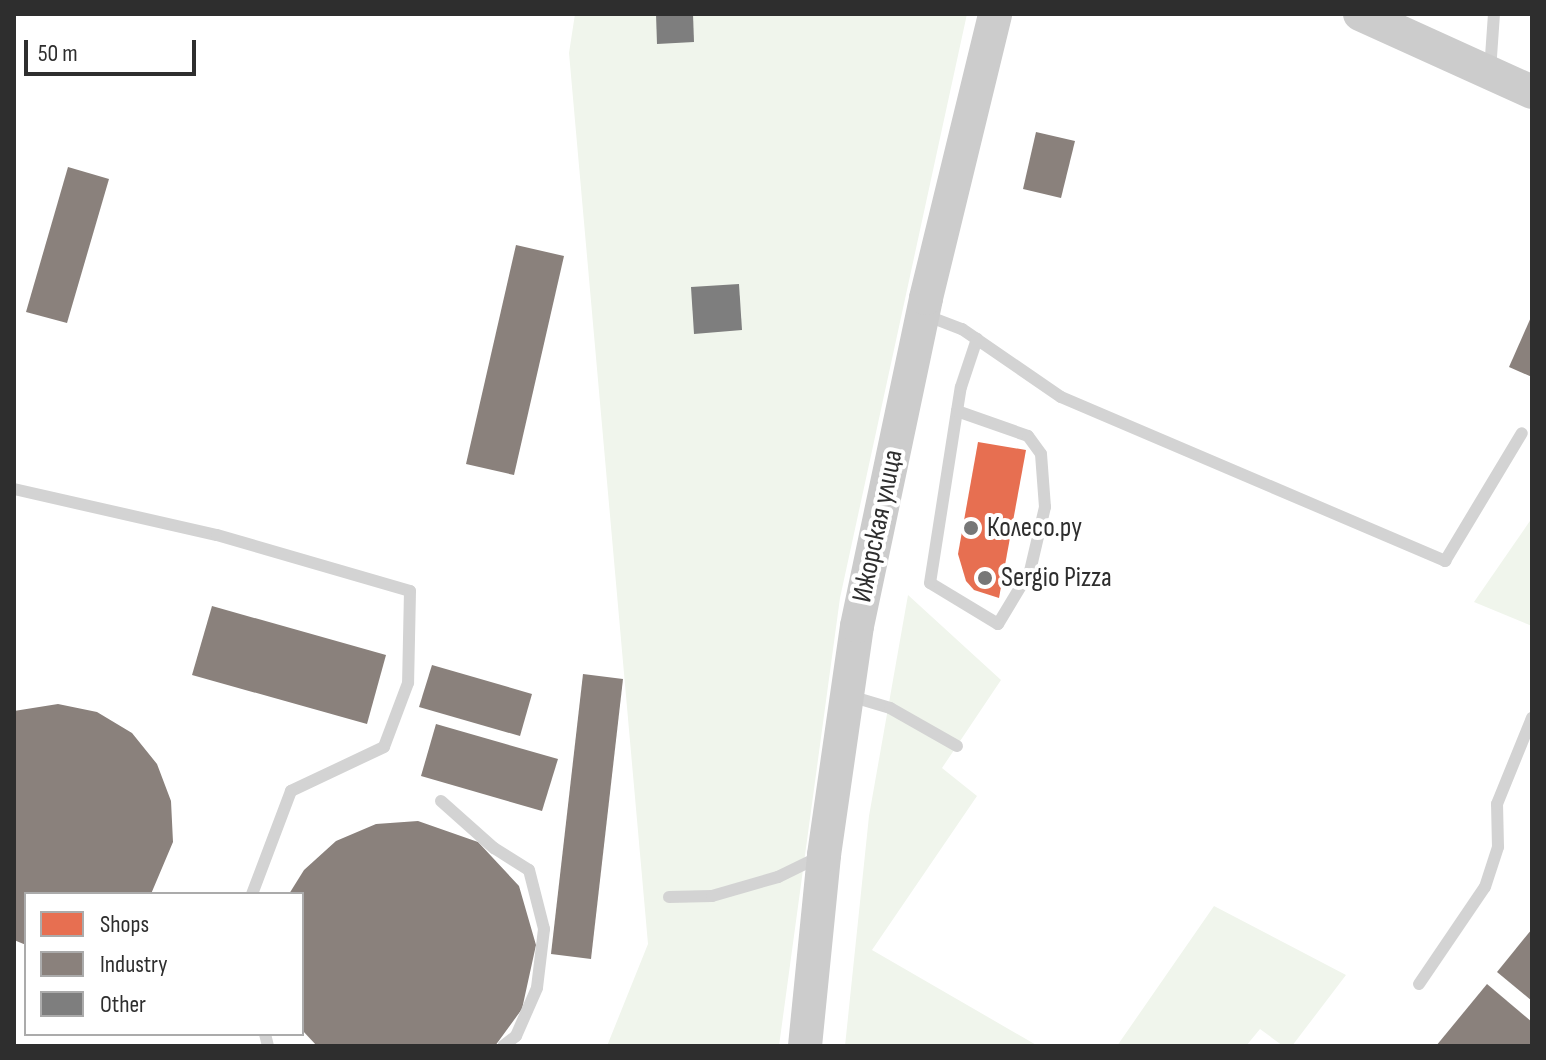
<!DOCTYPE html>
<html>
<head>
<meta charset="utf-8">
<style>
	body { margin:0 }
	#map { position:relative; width:1546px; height:1060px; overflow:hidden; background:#fff; font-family:"Sofia Sans Condensed",sans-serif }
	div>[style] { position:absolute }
	.green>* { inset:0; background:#f0f5ec }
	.shops>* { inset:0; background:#e76f51 }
	.industry>* { inset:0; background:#8a817c }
	.building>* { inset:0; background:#7e7e7e }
	.service>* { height:12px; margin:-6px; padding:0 6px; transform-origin:6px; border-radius:6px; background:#d3d3d3 }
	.secondary>* { height:34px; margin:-17px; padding:0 17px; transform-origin:17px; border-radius:17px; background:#ccc }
	.dots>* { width:22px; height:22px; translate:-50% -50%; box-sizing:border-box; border:4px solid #fff; border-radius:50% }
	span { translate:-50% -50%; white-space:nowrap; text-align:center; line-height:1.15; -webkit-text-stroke:8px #fff; paint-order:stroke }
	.street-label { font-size:28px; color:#2e2e2e }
	.poi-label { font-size:28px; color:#2e2e2e }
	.left { translate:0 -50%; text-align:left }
	.frame { position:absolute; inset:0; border:16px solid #2e2e2e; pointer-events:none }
	.legend { position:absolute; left:24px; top:892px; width:280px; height:144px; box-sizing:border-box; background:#fff; border:2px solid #ababab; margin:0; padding:10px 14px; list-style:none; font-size:24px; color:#2e2e2e }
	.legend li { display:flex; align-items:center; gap:16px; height:40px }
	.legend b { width:40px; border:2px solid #ababab }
	.scale { position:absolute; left:24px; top:40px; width:172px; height:36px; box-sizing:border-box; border:4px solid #2e2e2e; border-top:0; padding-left:10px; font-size:24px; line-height:28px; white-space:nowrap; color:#2e2e2e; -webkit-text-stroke:6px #fff; paint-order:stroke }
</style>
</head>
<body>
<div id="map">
	<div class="green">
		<i style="clip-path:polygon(575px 14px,967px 14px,840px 598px,779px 1046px,607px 1046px,648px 944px,569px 53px)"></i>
		<i style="clip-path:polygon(1532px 518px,1532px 626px,1474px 602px)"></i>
		<i style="clip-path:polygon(908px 595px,1001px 680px,942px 768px,977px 796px,872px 950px,1038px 1046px,845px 1046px,869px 816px)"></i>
		<i style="clip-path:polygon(1214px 906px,1346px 975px,1292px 1046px,1283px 1046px,1260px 1029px,1246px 1046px,1117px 1046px)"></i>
	</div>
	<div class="shops">
		<i style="clip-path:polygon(978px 442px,1026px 450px,999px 598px,974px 590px,966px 581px,958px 554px)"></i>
	</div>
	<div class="industry">
		<i style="clip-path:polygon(1036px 132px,1075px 141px,1061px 198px,1023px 189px)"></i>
		<i style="clip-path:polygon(68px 167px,109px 179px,67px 323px,26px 312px)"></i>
		<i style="clip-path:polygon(516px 245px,564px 256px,514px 475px,466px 464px)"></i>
		<i style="clip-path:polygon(1532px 315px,1532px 377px,1509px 367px)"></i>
		<i style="clip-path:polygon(212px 606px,386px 655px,367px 724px,192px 675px)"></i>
		<i style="clip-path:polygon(432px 665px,532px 694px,520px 736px,419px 707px)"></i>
		<i style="clip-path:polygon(583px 674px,623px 679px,591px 959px,551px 954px)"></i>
		<i style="clip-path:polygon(58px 704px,97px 712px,132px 733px,157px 764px,171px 801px,173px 842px,151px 894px,26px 894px,26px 945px,14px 940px,14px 711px)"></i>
		<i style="clip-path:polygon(436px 724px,558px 759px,542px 811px,421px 776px)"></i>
		<i style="clip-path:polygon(418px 821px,478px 842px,519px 886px,536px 945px,522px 1009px,495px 1046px,317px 1046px,302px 1030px,302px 894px,289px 894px,304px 870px,336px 841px,376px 824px)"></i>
		<i style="clip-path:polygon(1532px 929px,1532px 1001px,1497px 972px)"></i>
		<i style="clip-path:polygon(1487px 984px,1532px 1022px,1532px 1046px,1436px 1046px)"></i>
	</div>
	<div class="building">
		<i style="clip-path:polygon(656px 14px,693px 14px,694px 42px,657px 44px)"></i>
		<i style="clip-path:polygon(739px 284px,742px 330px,694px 334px,691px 287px)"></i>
	</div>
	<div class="service">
		<i style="left:1490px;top:71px;width:57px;rotate:-86deg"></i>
		<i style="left:925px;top:315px;width:40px;rotate:21deg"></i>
		<i style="left:962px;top:329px;width:120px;rotate:34.5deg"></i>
		<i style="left:1061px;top:397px;width:418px;rotate:23.1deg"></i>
		<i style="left:1445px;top:561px;width:149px;rotate:-59deg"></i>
		<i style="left:957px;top:411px;width:75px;rotate:19.4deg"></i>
		<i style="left:1028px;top:436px;width:22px;rotate:54deg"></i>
		<i style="left:1041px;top:454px;width:53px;rotate:85.7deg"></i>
		<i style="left:1045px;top:507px;width:66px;rotate:103.2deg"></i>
		<i style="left:1030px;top:571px;width:62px;rotate:121.1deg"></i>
		<i style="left:998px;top:624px;width:79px;rotate:-148.9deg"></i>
		<i style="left:930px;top:583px;width:174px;rotate:-81.1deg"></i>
		<i style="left:957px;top:411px;width:24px;rotate:-81deg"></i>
		<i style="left:961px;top:387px;width:51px;rotate:-71.6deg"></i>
		<i style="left:14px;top:489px;width:208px;rotate:12.8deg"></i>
		<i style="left:217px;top:535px;width:201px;rotate:16.2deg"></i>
		<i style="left:410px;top:591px;width:92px;rotate:91.2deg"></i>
		<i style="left:408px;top:683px;width:68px;rotate:110.6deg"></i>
		<i style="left:384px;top:747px;width:103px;rotate:154.7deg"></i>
		<i style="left:291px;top:791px;width:110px;rotate:110.7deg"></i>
		<i style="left:850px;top:696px;width:42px;rotate:16.7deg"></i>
		<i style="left:890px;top:708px;width:77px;rotate:29.6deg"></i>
		<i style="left:441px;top:801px;width:71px;rotate:41.6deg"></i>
		<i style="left:494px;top:848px;width:41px;rotate:32.2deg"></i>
		<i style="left:529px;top:870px;width:61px;rotate:75.7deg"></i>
		<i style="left:544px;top:929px;width:59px;rotate:96.8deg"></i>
		<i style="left:537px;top:988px;width:52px;rotate:113.6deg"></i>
		<i style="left:516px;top:1036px;width:16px;rotate:142deg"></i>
		<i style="left:669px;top:897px;width:43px;rotate:-1.3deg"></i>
		<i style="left:712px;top:896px;width:69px;rotate:-16.1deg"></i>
		<i style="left:778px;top:877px;width:48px;rotate:-26deg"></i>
		<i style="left:1419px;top:984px;width:117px;rotate:-55.8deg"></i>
		<i style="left:1485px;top:887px;width:42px;rotate:-72deg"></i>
		<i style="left:1498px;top:847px;width:43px;rotate:-91.3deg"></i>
		<i style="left:1497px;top:804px;width:93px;rotate:-67.9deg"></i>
		<i style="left:265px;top:1034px;width:12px;rotate:76deg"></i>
	</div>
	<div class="secondary">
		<i style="left:1360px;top:14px;width:189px;rotate:24.4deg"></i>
		<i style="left:805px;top:1046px;width:192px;rotate:-84.3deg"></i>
		<i style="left:824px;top:855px;width:231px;rotate:-81.8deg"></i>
		<i style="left:857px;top:626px;width:335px;rotate:-78.1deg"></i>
		<i style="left:926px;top:298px;width:292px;rotate:-76.3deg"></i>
	</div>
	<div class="dots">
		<i style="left:971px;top:528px;background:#777"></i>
		<i style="left:985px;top:578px;background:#777"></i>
	</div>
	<div class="street-label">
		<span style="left:878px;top:526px;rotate:-78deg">Ижорская улица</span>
	</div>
	<div class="poi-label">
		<span class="left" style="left:987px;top:528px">Колесо.ру</span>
		<span class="left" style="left:1001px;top:578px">Sergio Pizza</span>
	</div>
	<div class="frame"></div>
	<ul class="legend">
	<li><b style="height:22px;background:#e76f51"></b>Shops</li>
	<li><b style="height:22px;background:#8a817c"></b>Industry</li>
	<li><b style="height:22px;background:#7e7e7e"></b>Other</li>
	</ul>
	<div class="scale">50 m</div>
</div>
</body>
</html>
